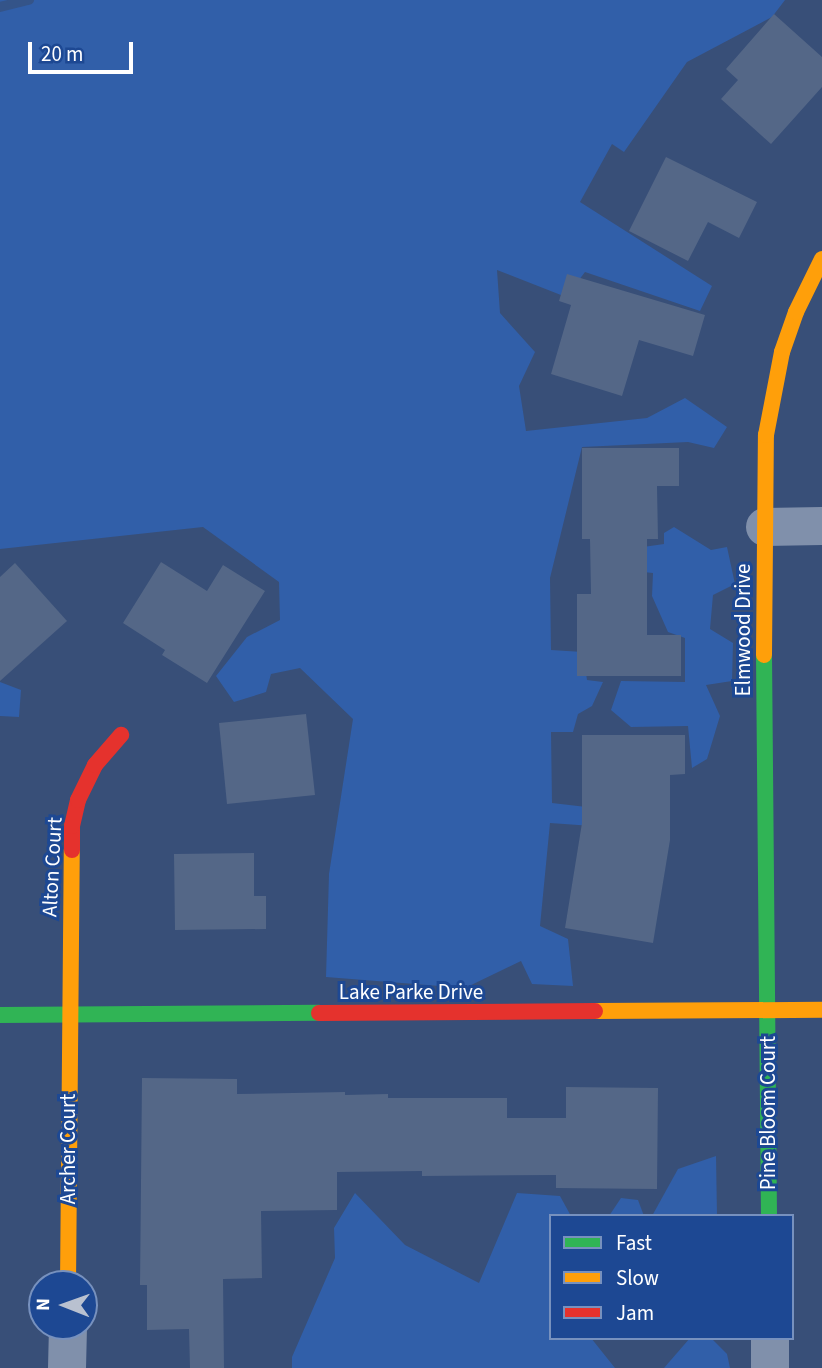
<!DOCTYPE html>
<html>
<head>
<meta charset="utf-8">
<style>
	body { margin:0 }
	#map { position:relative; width:822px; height:1368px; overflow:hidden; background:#384f78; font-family:"Source Sans 3",sans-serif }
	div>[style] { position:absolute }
	.green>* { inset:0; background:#315fa9 }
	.stream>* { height:10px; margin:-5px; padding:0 5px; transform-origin:5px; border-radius:5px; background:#345489 }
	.building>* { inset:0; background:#546787 }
	.street>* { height:38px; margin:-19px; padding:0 19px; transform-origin:19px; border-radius:19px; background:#8090ab }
	.fast>* { height:16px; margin:-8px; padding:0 8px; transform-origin:8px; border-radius:8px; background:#30b455 }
	.slow>* { height:16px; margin:-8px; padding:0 8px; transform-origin:8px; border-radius:8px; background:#ff9f0a }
	.jam>* { height:16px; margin:-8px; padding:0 8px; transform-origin:8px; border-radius:8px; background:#e5322d }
	span { translate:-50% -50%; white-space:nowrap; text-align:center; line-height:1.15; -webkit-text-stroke:6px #1d4893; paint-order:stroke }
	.street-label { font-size:21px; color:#fff }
	.legend { position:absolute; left:549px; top:1214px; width:245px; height:126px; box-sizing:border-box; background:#1d4893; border:2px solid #7791be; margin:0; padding:9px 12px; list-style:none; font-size:21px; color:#fff }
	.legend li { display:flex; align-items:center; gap:14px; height:35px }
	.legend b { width:35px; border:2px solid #7791be }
	.north { position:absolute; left:28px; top:1270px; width:70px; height:70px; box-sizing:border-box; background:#1d4893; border:2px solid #7791be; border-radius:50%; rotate:271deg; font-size:19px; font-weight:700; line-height:28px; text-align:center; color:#fff }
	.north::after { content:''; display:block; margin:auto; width:24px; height:32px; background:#b9c1d0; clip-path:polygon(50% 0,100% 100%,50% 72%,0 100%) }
	.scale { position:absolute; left:28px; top:42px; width:105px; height:32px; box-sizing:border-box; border:4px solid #fff; border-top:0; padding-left:9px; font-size:21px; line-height:24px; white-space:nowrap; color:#fff; -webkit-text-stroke:5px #1d4893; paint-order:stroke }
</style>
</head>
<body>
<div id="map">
	<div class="green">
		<i style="clip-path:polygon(0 0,785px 0,772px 17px,687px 62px,624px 152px,612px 144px,580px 202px,712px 286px,700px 311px,585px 272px,566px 297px,497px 270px,500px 313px,535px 352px,519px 386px,526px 431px,647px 418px,685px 398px,727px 427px,714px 448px,688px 442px,582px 447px,550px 578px,551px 650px,583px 652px,587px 680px,603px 682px,592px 706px,578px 714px,573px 732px,551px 732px,552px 803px,664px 816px,663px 831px,550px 823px,540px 926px,568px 939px,573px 986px,532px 984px,521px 961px,465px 988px,326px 977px,329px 874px,353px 719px,300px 668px,271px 674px,266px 692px,234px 702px,216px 676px,247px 637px,280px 620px,279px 582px,203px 527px,0 549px)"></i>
		<i style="clip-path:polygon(674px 527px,711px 550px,727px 547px,735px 584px,713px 595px,710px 629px,733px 643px,732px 681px,706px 685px,720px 716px,707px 759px,692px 768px,688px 726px,631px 727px,611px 710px,621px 681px,685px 682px,685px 638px,668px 632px,652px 596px,653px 573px,604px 568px,643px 547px,664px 544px,664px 533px)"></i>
		<i style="clip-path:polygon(0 682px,21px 690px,19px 717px,0 716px)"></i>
		<i style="clip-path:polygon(716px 1156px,717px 1216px,652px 1216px,678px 1169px)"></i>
		<i style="clip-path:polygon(355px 1193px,405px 1245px,479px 1283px,517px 1193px,560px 1196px,571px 1216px,551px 1216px,551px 1338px,591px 1338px,615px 1368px,292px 1368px,292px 1357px,335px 1258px,334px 1228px)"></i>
		<i style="clip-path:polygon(621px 1198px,638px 1200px,644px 1216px,609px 1216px)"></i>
		<i style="clip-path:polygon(690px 1338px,711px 1338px,727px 1354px,730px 1368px,664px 1368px)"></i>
	</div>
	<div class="stream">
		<i style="left:0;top:7px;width:30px;rotate:-14deg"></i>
	</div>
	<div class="building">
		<i style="clip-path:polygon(774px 14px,822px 57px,822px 87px,771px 144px,721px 99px,738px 80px,726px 69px)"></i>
		<i style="clip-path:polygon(666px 157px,757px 202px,739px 238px,708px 222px,688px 261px,629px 231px)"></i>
		<i style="clip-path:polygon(567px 274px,705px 315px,693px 356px,639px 340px,622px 396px,551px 374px,571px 305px,559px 301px)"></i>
		<i style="clip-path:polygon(582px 448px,679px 448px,679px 486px,657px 486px,658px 539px,647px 539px,647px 635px,681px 635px,681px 676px,577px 676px,577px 594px,591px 594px,590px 539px,582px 539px)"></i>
		<i style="clip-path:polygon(161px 562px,207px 591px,223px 565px,265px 591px,207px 683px,162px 655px,165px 650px,123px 623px)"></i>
		<i style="clip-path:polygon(15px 563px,67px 621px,0 681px,0 577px)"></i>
		<i style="clip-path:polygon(306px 714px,315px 795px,227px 804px,219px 723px)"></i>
		<i style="clip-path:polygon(582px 735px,685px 735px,685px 774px,670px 775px,670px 840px,653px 943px,565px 928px,582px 823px)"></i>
		<i style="clip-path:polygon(254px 853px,254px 896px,266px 896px,266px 929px,175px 930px,174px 854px)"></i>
		<i style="clip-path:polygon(142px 1078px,237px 1079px,237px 1094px,345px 1092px,345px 1095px,388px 1094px,388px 1098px,507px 1098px,507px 1118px,566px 1118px,566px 1087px,658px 1088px,657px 1189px,556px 1188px,556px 1175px,422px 1176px,422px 1171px,337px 1172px,337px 1210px,261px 1211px,262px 1278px,223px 1279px,224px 1368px,190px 1368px,189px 1329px,147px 1330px,147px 1285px,140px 1285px)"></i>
	</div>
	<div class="street">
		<i style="left:765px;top:527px;width:57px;rotate:-1deg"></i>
		<i style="left:770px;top:1338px;width:30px;rotate:90deg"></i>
		<i style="left:67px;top:1368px;width:42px;rotate:-88.6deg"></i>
	</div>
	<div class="fast">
		<i style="left:764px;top:655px;width:561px;rotate:89.49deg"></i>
		<i style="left:0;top:1015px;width:319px;rotate:-0.4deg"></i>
	</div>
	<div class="slow">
		<i style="left:764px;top:655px;width:220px;rotate:-89.5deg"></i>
		<i style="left:766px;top:435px;width:85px;rotate:-79.1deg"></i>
		<i style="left:782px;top:352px;width:42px;rotate:-70.7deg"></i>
		<i style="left:796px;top:312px;width:59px;rotate:-63.9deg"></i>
		<i style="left:595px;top:1011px;width:227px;rotate:-0.3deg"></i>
		<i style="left:68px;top:1284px;width:434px;rotate:-89.5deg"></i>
	</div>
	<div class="jam">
		<i style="left:72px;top:850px;width:24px;rotate:-90deg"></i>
		<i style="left:72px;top:826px;width:27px;rotate:-77deg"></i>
		<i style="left:78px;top:800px;width:39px;rotate:-64deg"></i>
		<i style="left:95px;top:765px;width:40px;rotate:-49deg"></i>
		<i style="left:319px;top:1013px;width:276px;rotate:-0.4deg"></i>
	</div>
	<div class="street-label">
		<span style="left:743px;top:630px;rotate:-90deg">Elmwood Drive</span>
		<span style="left:52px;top:867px;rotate:-87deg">Alton Court</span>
		<span style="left:411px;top:992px">Lake Parke Drive</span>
		<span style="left:768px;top:1113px;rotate:-90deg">Pine Bloom Court</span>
		<span style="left:68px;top:1149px;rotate:-90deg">Archer Court</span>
	</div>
	<ul class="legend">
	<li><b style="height:9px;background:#30b455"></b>Fast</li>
	<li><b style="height:9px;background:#ff9f0a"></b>Slow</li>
	<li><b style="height:9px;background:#e5322d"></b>Jam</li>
	</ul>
	<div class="north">N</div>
	<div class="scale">20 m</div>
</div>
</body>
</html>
